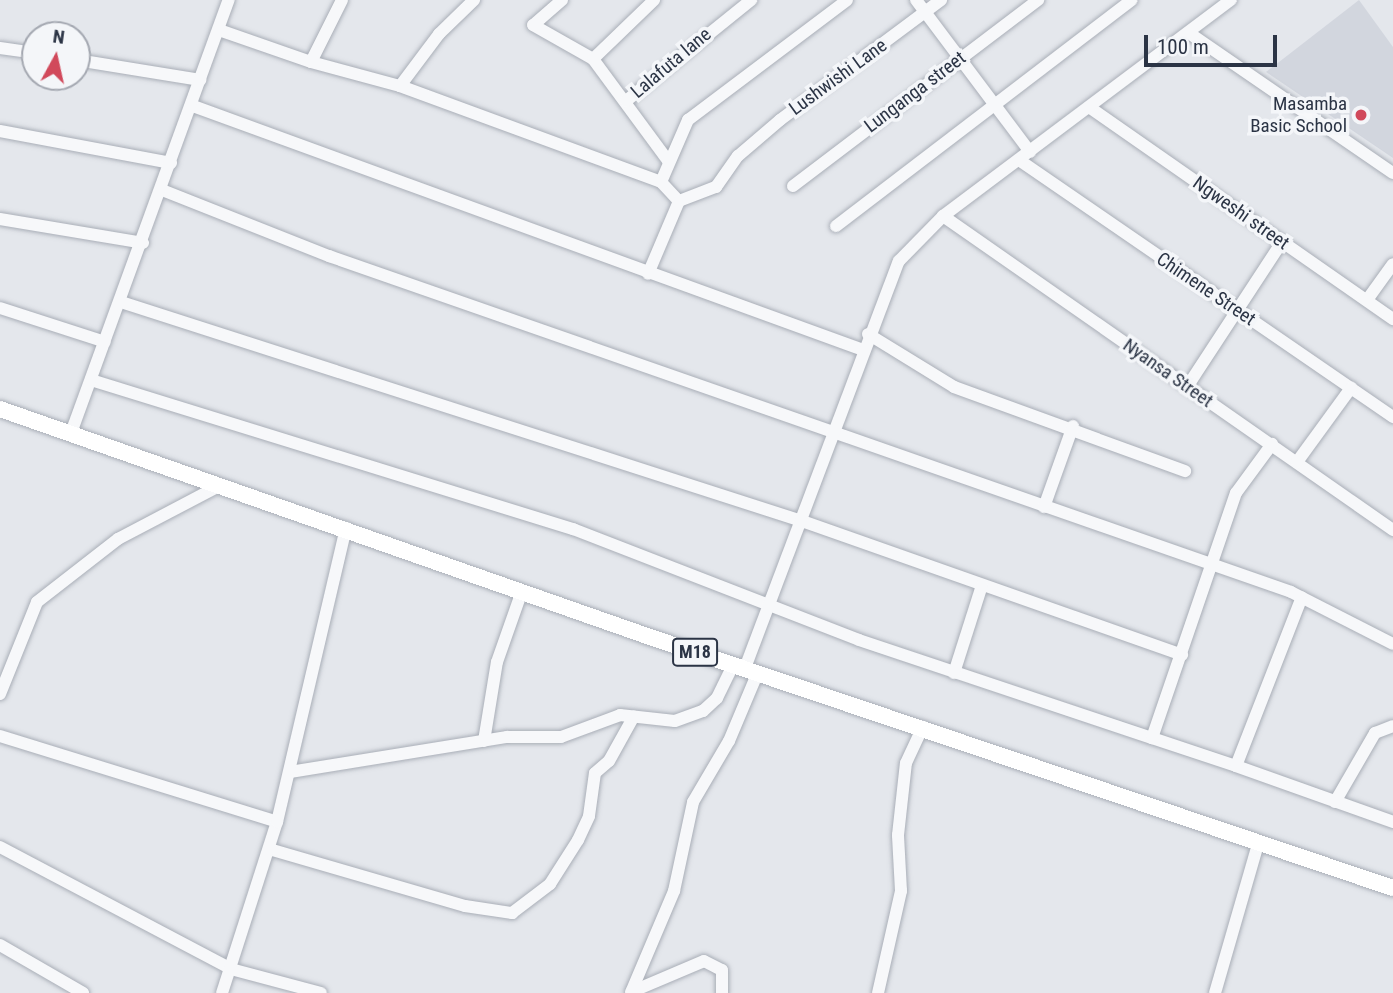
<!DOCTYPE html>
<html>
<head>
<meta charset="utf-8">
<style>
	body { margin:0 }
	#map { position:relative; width:1393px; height:993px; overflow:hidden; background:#e4e7ec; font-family:"Roboto Condensed",sans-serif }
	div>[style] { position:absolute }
	.built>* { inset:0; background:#d2d6de }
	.roads { filter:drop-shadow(0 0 2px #a9aeb7) drop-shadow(0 0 2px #a9aeb7) }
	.minor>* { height:12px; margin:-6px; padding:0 6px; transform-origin:6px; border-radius:6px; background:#f7f8fa }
	.major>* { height:16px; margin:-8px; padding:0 8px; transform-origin:8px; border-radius:8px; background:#fff }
	.dots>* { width:19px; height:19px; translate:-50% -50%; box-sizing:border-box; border:4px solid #f4f6f9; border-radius:50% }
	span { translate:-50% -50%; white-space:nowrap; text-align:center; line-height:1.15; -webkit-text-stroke:7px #f4f6f9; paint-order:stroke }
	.shield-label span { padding:2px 5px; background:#f4f6f9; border:2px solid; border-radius:5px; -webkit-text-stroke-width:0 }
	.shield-label { font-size:18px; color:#2b3445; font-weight:700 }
	.street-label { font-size:19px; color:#2b3445 }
	.poi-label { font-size:19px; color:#2b3445 }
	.right { translate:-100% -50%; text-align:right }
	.north { position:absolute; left:21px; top:21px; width:70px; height:70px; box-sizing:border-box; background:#f4f6f9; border:2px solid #a4a8b1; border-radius:50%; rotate:8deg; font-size:19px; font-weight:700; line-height:28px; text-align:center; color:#2b3445 }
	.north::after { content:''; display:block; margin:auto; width:24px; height:32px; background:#d1495b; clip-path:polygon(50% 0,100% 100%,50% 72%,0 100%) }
	.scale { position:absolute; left:1144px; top:35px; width:133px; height:32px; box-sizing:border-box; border:4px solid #2b3445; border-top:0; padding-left:9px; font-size:21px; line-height:24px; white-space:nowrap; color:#2b3445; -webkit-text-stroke:5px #f4f6f9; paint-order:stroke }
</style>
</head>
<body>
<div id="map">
	<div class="built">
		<i style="clip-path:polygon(1359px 0,1393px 47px,1393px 158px,1266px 72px)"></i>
	</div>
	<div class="roads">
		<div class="minor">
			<i style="left:562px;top:0;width:38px;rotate:139deg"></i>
			<i style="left:533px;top:25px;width:69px;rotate:29.5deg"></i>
			<i style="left:593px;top:59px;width:128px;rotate:53.6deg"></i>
			<i style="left:916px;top:0;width:190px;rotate:53.1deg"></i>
			<i style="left:219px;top:30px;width:97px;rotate:19.2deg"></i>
			<i style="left:311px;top:62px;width:69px;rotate:-63.4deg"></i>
			<i style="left:1189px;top:33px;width:247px;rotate:34.5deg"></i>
			<i style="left:0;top:48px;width:35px;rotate:8deg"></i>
			<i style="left:593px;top:59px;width:85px;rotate:-44deg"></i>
			<i style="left:77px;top:60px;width:125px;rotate:9.2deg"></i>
			<i style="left:311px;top:62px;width:92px;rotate:15.1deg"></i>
			<i style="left:400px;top:86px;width:278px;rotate:20.2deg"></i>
			<i style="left:661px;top:182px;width:26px;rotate:47deg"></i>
			<i style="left:679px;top:201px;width:79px;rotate:113deg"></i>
			<i style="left:400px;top:86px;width:65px;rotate:-53.1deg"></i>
			<i style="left:439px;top:34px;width:49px;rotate:-44.2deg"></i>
			<i style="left:626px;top:101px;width:161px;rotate:-38.9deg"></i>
			<i style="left:193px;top:106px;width:713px;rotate:20.01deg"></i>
			<i style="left:1089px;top:107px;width:371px;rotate:34.9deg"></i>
			<i style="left:0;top:131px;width:174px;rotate:10.6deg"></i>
			<i style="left:1019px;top:160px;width:454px;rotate:34.5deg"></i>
			<i style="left:661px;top:182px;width:68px;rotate:-66.5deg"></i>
			<i style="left:688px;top:120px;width:199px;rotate:-37deg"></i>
			<i style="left:793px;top:186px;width:308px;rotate:-37.2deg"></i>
			<i style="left:162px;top:190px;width:180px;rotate:21.6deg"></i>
			<i style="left:329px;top:256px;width:1019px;rotate:19.25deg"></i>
			<i style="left:1291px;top:592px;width:114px;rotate:27deg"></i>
			<i style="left:679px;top:201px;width:40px;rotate:-21deg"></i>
			<i style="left:716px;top:187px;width:38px;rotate:-55deg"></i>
			<i style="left:738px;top:156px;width:55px;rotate:-40.6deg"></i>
			<i style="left:780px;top:120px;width:201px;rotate:-36.7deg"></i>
			<i style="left:943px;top:216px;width:549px;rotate:34.91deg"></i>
			<i style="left:0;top:219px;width:145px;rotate:9.5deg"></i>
			<i style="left:836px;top:226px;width:372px;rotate:-37.4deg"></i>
			<i style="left:1367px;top:300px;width:44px;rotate:-54.2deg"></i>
			<i style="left:121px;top:302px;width:715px;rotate:17.83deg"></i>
			<i style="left:802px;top:521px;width:403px;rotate:19.4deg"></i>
			<i style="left:0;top:308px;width:110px;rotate:17.9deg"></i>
			<i style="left:868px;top:334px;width:101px;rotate:31.6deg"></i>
			<i style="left:954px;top:387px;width:246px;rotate:20deg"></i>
			<i style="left:91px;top:380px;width:505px;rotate:17.18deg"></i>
			<i style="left:573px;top:529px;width:307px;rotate:21.2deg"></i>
			<i style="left:859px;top:640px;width:309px;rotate:18.5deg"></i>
			<i style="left:1152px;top:738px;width:259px;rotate:-71.1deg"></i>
			<i style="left:1236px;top:493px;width:61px;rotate:-53.7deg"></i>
			<i style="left:1187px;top:387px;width:173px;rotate:-56.8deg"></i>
			<i style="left:71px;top:433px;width:461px;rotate:-70deg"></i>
			<i style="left:1297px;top:462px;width:92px;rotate:-53.9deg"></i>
			<i style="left:1044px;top:507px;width:86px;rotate:-70.3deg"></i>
			<i style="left:745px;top:668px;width:435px;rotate:-69.3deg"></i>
			<i style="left:899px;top:261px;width:63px;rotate:-45.6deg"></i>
			<i style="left:943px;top:216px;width:360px;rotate:-36.9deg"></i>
			<i style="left:954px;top:673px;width:92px;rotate:-72.3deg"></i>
			<i style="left:0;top:694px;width:99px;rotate:-68.1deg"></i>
			<i style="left:37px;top:602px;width:103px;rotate:-37.9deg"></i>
			<i style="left:118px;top:539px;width:112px;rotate:-27.7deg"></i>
			<i style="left:0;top:736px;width:290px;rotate:17.2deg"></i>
			<i style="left:1152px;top:738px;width:89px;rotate:18.4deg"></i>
			<i style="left:1236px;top:766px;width:181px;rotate:-68.7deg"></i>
			<i style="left:484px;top:741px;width:80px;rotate:-80.7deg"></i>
			<i style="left:497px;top:662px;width:75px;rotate:-70.6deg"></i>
			<i style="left:1236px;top:766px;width:167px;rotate:19.6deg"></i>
			<i style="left:290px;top:772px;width:220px;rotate:-9.2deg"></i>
			<i style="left:507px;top:737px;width:54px"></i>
			<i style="left:561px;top:737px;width:63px;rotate:-20.4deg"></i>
			<i style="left:620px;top:715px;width:55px;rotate:6.2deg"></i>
			<i style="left:675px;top:721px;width:30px;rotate:-20deg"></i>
			<i style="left:703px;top:711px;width:19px;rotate:-43deg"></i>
			<i style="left:717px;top:698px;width:37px;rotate:-64deg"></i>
			<i style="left:1335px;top:802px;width:80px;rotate:-59.9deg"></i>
			<i style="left:1375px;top:733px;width:19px;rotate:-21deg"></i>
			<i style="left:0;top:847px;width:261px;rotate:27.8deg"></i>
			<i style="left:231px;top:969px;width:93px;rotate:14.9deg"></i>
			<i style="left:269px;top:849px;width:204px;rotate:16.2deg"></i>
			<i style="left:465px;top:906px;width:48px;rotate:8.5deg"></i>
			<i style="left:512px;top:913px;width:48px;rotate:-37.3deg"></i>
			<i style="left:550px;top:884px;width:52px;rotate:-57.5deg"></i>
			<i style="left:578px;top:840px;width:26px;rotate:-65deg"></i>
			<i style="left:589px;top:816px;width:43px;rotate:-82.1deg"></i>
			<i style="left:595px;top:773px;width:18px;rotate:-41deg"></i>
			<i style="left:609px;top:761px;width:51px;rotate:-60.9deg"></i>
			<i style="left:0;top:945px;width:96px;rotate:30deg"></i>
			<i style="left:632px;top:990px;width:108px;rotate:-67deg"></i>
			<i style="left:674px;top:891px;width:91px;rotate:-77.9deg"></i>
			<i style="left:693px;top:802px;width:71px;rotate:-59.5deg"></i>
			<i style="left:729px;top:741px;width:75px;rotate:-67.2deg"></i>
			<i style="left:631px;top:992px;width:79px;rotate:-23deg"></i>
			<i style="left:704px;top:961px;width:20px;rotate:27deg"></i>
			<i style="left:722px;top:970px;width:23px;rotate:90deg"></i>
			<i style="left:222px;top:993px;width:180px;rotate:-72.2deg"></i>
			<i style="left:277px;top:822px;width:302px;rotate:-76.8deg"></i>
			<i style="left:878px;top:993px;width:105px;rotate:-77.3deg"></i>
			<i style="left:901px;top:891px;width:56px;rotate:-93.1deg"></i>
			<i style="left:898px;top:835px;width:72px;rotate:-83.7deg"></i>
			<i style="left:906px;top:763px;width:40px;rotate:-65deg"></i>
			<i style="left:1215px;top:993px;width:155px;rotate:-73.9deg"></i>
		</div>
		<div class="major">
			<i style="left:0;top:409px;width:689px;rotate:19.33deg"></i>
			<i style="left:650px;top:637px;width:784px;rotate:18.67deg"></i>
		</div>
	</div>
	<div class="dots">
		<i style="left:1361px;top:115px;background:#d1495b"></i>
	</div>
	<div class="shield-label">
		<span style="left:695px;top:652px">M18</span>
	</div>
	<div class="street-label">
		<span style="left:671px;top:63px;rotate:-40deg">Lalafuta lane</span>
		<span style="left:838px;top:77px;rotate:-36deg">Lushwishi Lane</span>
		<span style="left:915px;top:92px;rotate:-37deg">Lunganga street</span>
		<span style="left:1241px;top:213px;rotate:35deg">Ngweshi street</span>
		<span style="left:1206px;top:289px;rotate:34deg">Chimene Street</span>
		<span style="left:1168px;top:373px;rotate:35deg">Nyansa Street</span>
	</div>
	<div class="poi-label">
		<span class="right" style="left:1347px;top:115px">Masamba<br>Basic School</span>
	</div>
	<div class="north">N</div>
	<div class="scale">100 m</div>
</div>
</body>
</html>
